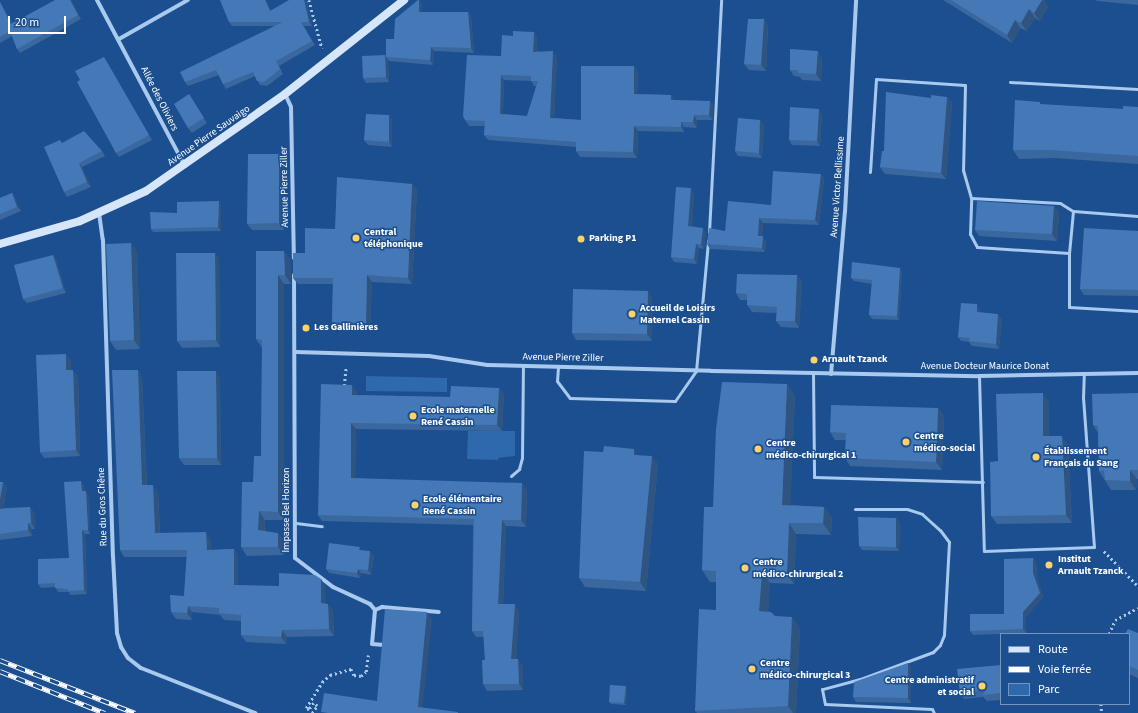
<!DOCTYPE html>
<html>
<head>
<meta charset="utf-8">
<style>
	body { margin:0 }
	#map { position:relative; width:1138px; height:713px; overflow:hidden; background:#1b4f8f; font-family:"Source Sans 3",sans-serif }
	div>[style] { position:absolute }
	.green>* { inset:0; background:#2e69ad }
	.path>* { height:2.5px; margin-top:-1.25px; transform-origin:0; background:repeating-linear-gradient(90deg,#a9c9ee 0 2px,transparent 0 5px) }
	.lane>* { height:3px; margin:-1.5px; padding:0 1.5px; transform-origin:1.5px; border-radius:1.5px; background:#a9c9ee }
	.street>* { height:4px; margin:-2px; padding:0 2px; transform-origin:2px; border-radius:2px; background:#a9c9ee }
	.secondary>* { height:8px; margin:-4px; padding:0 4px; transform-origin:4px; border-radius:4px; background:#d6e6fa }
	.rail>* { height:4.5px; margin-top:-2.25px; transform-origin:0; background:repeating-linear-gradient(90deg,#1b4f8f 0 9px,#fff 0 18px); box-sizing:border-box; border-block:1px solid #fff }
	.wall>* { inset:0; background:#3a679d }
	.shaded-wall>* { inset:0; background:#305480 }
	.building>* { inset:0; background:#4478b7 }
	.dots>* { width:11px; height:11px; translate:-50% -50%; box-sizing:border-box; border:2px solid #1b4f8f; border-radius:50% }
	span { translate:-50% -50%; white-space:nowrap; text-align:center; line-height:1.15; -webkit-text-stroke:3px #1b4f8f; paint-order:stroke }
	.street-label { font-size:10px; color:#fff }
	.poi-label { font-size:10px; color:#fff; font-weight:700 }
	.left { translate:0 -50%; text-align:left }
	.right { translate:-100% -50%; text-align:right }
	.legend { position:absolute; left:1000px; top:633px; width:130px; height:72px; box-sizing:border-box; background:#1b4f8f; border:1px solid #7695bc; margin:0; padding:5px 7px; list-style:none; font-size:12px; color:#fff }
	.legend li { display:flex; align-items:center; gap:8px; height:20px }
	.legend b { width:20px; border:1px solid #7695bc }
	.scale { position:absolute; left:8px; top:16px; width:58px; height:18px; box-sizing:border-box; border:2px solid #fff; border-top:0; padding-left:5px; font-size:12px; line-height:14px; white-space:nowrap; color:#fff; -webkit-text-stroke:3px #1b4f8f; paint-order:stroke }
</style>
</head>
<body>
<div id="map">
	<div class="green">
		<i style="clip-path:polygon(366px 376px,447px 378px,447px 392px,366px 391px)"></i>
		<i style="clip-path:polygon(468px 431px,515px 431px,515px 456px,498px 458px,498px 460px,467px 459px)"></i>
	</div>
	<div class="path">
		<i style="left:309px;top:0;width:50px;rotate:74.8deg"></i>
		<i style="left:344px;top:386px;width:19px;rotate:-84deg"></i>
		<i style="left:1104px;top:551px;width:49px;rotate:45.8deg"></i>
		<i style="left:1109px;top:634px;width:15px;rotate:-67deg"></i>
		<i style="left:1115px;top:620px;width:26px;rotate:-28deg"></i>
		<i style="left:1101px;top:704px;width:9px;rotate:84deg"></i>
		<i style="left:312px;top:713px;width:9px;rotate:-54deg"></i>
		<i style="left:317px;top:706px;width:4px;rotate:-135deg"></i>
		<i style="left:314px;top:703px;width:9px;rotate:126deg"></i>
		<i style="left:309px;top:710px;width:4px;rotate:-146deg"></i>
		<i style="left:306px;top:708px;width:31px;rotate:-58deg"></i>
		<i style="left:322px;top:682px;width:11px;rotate:-41deg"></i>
		<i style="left:330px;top:675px;width:22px;rotate:-16deg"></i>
		<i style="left:351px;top:669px;width:7px;rotate:63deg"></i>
		<i style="left:354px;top:675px;width:7px;rotate:8deg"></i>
		<i style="left:361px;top:676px;width:6px;rotate:-39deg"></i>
		<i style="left:366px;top:672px;width:17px;rotate:-83deg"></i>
	</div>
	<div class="lane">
		<i style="left:1010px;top:82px;width:128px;rotate:3.1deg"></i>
		<i style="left:870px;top:172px;width:93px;rotate:-86.3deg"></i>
		<i style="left:876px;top:79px;width:89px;rotate:3.9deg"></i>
		<i style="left:965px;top:85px;width:85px;rotate:91.3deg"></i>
		<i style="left:963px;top:170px;width:29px;rotate:74deg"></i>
		<i style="left:1138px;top:216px;width:65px;rotate:-175.6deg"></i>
		<i style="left:1073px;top:211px;width:42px;rotate:95.4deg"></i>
		<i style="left:1069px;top:253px;width:54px;rotate:90deg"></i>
		<i style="left:1069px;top:307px;width:69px;rotate:3.3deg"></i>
		<i style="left:709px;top:232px;width:232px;rotate:-87deg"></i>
		<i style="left:1069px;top:253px;width:92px;rotate:-176.3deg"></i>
		<i style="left:977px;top:247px;width:15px;rotate:-118deg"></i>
		<i style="left:970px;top:234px;width:36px;rotate:-88deg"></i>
		<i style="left:971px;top:198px;width:89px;rotate:3.2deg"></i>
		<i style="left:1060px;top:203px;width:15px;rotate:32deg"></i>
		<i style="left:558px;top:367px;width:14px;rotate:94deg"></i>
		<i style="left:557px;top:381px;width:21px;rotate:53deg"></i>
		<i style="left:570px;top:398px;width:105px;rotate:1.6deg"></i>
		<i style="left:675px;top:401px;width:37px;rotate:-55deg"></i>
		<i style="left:696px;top:371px;width:131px;rotate:-84.7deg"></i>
		<i style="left:813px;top:373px;width:104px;rotate:89.4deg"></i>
		<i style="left:814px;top:477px;width:169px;rotate:1.7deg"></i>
		<i style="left:979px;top:376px;width:175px;rotate:88.4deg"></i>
		<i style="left:984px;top:551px;width:110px;rotate:-2.1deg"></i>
		<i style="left:1094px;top:547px;width:149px;rotate:-94.2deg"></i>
		<i style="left:1083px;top:398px;width:23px;rotate:-88deg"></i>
		<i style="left:511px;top:476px;width:11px;rotate:-41deg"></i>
		<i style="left:519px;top:469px;width:11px;rotate:-75deg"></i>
		<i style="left:522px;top:458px;width:93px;rotate:-89.4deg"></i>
		<i style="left:855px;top:509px;width:52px"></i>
		<i style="left:907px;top:509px;width:16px;rotate:18deg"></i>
		<i style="left:922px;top:514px;width:24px;rotate:42deg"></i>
		<i style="left:940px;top:530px;width:15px;rotate:53deg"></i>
		<i style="left:949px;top:542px;width:93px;rotate:93.1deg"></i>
		<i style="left:944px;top:635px;width:11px;rotate:112deg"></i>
		<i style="left:940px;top:645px;width:10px;rotate:135deg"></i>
		<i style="left:933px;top:652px;width:78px;rotate:159.7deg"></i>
		<i style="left:860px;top:679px;width:39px;rotate:165deg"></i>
		<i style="left:822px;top:689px;width:15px;rotate:79deg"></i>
		<i style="left:825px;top:704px;width:107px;rotate:2.7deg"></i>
		<i style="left:932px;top:709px;width:4px;rotate:63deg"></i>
		<i style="left:296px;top:523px;width:26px;rotate:7deg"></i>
	</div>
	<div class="street">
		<i style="left:97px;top:0;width:188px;rotate:62.1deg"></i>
		<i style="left:119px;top:39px;width:79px;rotate:-29.5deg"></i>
		<i style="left:285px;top:94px;width:14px;rotate:65deg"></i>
		<i style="left:291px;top:107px;width:151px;rotate:88.9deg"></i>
		<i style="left:99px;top:213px;width:27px;rotate:82deg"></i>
		<i style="left:103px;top:240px;width:316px;rotate:88.2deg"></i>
		<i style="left:113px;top:556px;width:77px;rotate:87deg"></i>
		<i style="left:117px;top:633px;width:15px;rotate:74deg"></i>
		<i style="left:121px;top:647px;width:13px;rotate:58deg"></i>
		<i style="left:128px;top:658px;width:16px;rotate:38deg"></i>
		<i style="left:141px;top:668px;width:123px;rotate:21.5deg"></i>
		<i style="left:294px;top:275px;width:283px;rotate:89.8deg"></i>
		<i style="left:295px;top:558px;width:48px;rotate:37.3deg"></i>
		<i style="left:333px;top:587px;width:41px;rotate:24.7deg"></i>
		<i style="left:370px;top:604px;width:8px;rotate:50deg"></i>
		<i style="left:375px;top:610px;width:34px;rotate:95deg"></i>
		<i style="left:372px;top:644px;width:12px;rotate:5deg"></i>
		<i style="left:296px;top:352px;width:133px;rotate:1.7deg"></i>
		<i style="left:429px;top:356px;width:59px;rotate:8.8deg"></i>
		<i style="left:487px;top:365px;width:224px;rotate:1.5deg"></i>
		<i style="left:711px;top:371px;width:268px;rotate:1.1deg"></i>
		<i style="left:979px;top:376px;width:159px;rotate:-1.1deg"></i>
		<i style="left:831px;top:374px;width:163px;rotate:-85.1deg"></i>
		<i style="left:845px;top:212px;width:212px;rotate:-87deg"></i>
		<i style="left:375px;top:610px;width:8px;rotate:-23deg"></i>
		<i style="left:382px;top:607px;width:57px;rotate:5deg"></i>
	</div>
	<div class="secondary">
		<i style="left:0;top:244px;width:83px;rotate:-16deg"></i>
		<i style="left:80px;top:221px;width:72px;rotate:-24.4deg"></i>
		<i style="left:146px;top:191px;width:169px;rotate:-34.9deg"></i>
		<i style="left:285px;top:94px;width:152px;rotate:-38.3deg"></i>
	</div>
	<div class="rail">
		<i style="left:0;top:660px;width:145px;rotate:21.4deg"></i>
		<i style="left:0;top:671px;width:113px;rotate:21.8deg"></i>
	</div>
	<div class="wall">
		<i style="clip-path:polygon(71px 0,81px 19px,20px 53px,17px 49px,12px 36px,0 43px,0 2px,12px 23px)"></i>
		<i style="clip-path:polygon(220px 0,266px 0,271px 11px,306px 0,312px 26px,304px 26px,315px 45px,279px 66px,283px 74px,267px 86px,260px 85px,255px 76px,226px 89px,223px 84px,219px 75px,188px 86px,185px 82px,274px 26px,232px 26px,229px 22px)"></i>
		<i style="clip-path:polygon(943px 0,1044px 0,1048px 7px,1040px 21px,1035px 18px,1027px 31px,1020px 28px,1012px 43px)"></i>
		<i style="clip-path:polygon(1096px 0,1138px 0,1138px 5px,1097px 1px)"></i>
		<i style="clip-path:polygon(422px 3px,422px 12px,468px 12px,471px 16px,474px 53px,434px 51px,433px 65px,389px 61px,388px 60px,389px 82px,366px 83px,363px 78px,385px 55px,386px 56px,394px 39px)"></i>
		<i style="clip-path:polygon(764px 19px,768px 26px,766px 71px,749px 70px,744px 64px)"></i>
		<i style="clip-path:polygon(evenodd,534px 32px,537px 38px,537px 51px,557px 56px,554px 118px,581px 120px,634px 66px,638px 72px,637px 94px,671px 95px,674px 100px,710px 101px,713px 106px,713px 120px,697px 120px,697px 128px,684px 127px,684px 132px,638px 131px,637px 158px,580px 157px,576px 151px,576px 147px,488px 140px,484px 135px,485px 126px,469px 126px,465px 120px,513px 36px,534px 32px,504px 80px,531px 81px,534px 86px,536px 86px,527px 116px,503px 114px,504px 80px)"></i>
		<i style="clip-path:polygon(104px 57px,152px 140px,119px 157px,116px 153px,80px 80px)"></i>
		<i style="clip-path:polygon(822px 58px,821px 81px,802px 80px,800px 77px,794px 76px,790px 70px)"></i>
		<i style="clip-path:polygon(189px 94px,207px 123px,192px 133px,188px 128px)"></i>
		<i style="clip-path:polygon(947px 97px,952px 103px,946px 179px,885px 174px,880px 167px,884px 151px,931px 98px)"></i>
		<i style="clip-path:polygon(1042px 105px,1123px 109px,1138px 107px,1138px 164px,1055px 158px,1019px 159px,1013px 150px)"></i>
		<i style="clip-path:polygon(822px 113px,820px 146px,792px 145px,789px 140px)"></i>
		<i style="clip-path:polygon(389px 115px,392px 120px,392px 147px,368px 145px,364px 140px)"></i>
		<i style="clip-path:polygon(764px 124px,762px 158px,738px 156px,735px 151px)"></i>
		<i style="clip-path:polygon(62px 143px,102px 151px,105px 156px,82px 167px,91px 187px,67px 197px,64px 192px)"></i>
		<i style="clip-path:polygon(284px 161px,284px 230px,252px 230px,247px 224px)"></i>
		<i style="clip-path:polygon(824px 178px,819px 225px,763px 223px,762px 236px,766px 241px,765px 252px,710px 249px,707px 244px,725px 231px,771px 205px)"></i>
		<i style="clip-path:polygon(412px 184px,417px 190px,412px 284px,372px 282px,370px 329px,336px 328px,332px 322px,333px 284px,298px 284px,293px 278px,305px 253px,335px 229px)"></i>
		<i style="clip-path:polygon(12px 193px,15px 198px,21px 211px,0 220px,0 198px)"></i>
		<i style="clip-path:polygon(694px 193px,692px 226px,706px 232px,704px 249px,699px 248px,697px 264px,674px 262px,671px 257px)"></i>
		<i style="clip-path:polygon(221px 205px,221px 231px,153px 232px,151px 229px,177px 213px)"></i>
		<i style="clip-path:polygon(1059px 212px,1057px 241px,979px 236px,975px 230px)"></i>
		<i style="clip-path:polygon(1138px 231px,1138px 296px,1084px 295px,1080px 289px)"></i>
		<i style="clip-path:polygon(131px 243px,137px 252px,140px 349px,116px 350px,110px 341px)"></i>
		<i style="clip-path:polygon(284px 251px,290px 259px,291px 284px,284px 284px,284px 520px,265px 520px,265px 531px,284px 541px,284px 555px,247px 556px,241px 547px,253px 482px,261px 456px,262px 348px,256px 339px)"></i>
		<i style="clip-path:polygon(215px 253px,219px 259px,220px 347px,182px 348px,177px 341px)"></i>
		<i style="clip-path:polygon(53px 255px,56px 259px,66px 293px,27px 303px,23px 299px)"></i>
		<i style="clip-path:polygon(900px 268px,902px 272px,899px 320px,872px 319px,869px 315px,872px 284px,854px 281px,851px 278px)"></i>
		<i style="clip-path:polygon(797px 275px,802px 282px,799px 328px,781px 327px,776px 321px,777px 313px,752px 312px,747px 305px,747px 300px,740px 300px,736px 293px)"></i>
		<i style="clip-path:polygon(652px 297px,652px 341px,576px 340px,572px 333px)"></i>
		<i style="clip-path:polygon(980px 309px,980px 312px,1002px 319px,999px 349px,972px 346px,969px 342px,961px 341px,958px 337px)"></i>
		<i style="clip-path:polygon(71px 360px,71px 370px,78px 376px,80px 456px,44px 458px,40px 452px)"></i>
		<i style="clip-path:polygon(138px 370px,142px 377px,147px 485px,158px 492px,160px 533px,211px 539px,211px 550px,234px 549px,238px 556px,238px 585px,279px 586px,321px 579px,325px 586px,325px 603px,333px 610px,334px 636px,287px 637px,286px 644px,246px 642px,241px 635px,241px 621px,224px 620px,220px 615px,192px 612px,192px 620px,176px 619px,171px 612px,184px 596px,187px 557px,124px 557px,120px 550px)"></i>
		<i style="clip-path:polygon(220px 378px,221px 465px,184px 465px,179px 458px)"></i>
		<i style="clip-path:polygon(787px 384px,795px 396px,790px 505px,824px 507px,832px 518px,831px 535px,796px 534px,794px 584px,770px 583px,768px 611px,775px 616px,800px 628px,796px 713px,697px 713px,695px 711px,716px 610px,716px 582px,710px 582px,702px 570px,713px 507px)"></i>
		<i style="clip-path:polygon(499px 388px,504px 394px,502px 431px,356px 429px,355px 478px,527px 490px,526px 527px,506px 526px,503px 604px,519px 611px,516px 659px,523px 666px,523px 690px,487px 691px,483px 684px,485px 660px,484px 637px,476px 637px,472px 631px,473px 525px,322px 521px,318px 515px,357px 391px,357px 395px,450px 397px)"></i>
		<i style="clip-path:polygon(1138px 393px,1138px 479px,1137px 479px,1136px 490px,1111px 490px,1099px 471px,1098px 433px,1093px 425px)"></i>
		<i style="clip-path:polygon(1049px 402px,1049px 436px,1068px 445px,1072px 523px,997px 524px,991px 516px,998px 461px)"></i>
		<i style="clip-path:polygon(938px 408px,944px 416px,942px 470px,850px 466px,845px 458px,846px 440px,835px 440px,830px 432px)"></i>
		<i style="clip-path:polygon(638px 455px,658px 464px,646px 591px,585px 587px,579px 578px)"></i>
		<i style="clip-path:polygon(0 482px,3px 482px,7px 488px,3px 508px,30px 507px,34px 513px,35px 529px,32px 529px,32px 536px,0 540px)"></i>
		<i style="clip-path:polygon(84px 485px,84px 491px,89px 495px,90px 534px,85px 534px,87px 594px,70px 595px,69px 592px,58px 592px,55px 587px,41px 588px,38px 584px,69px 558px)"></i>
		<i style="clip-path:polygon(896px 518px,900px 523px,899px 551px,862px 550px,859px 546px)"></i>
		<i style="clip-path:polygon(362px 550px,374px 556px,371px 575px,361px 573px,360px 578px,329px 573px,326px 569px)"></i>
		<i style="clip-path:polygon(1033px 558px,1036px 562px,1037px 577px,1043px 597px,1026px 617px,1026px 633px,973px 635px,970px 631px,1004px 614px)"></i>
		<i style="clip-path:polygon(1138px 633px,1138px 678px,1129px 674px,1129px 634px)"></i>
		<i style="clip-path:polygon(908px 663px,911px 668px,911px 703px,856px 702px,853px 697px)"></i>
		<i style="clip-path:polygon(1001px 665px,1001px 700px,987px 701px,983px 697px,964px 699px,960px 693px)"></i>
		<i style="clip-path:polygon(627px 689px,626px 705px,611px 704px,609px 702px)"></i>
	</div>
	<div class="shaded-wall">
		<i style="clip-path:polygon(70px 0,71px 0,81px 19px,78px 15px)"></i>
		<i style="clip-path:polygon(265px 0,266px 0,273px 16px,270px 11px)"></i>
		<i style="clip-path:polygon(304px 0,306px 0,312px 26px,309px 22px)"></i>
		<i style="clip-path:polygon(419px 0,420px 0,422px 3px,422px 16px,419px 12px)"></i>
		<i style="clip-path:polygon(1042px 0,1044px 0,1048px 7px,1040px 21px,1034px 13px)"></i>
		<i style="clip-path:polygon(0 2px,2px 5px,14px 28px,11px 24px)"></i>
		<i style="clip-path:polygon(1029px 9px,1035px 18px,1027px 31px,1021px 23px)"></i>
		<i style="clip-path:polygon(468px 12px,471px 16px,474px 53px,471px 48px)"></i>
		<i style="clip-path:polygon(764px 19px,768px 26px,766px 71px,761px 65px)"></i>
		<i style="clip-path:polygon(1015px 20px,1020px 28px,1012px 43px,1007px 35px)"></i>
		<i style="clip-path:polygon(301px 22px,304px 26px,315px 45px,312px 41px)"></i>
		<i style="clip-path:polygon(534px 32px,537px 38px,537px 57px,533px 52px)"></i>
		<i style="clip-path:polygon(431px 47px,434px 51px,433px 65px,430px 60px)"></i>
		<i style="clip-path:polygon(553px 51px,557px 56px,554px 123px,550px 118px)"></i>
		<i style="clip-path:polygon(818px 51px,822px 58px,821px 81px,816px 74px)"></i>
		<i style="clip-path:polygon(385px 55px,388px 60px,389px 82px,386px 77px)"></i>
		<i style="clip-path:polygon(634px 66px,638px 72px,637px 99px,634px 94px)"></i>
		<i style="clip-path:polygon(501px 75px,504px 80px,503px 120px,500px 114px)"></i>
		<i style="clip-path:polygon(671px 95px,674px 100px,671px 100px)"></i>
		<i style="clip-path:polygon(947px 97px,952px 103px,946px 179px,941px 173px)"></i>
		<i style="clip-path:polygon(710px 101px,713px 106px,713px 120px,709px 115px)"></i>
		<i style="clip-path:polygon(819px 109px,822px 113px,820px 146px,817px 141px)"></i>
		<i style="clip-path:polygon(389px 115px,392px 120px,392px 147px,389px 142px)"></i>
		<i style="clip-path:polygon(694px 115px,697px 120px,697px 128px,693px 122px)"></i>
		<i style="clip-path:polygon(760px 120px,764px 124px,762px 158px,759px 153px)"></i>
		<i style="clip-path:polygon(681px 122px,684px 127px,684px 132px,681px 127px)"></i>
		<i style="clip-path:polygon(634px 126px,638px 131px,637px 158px,633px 152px)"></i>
		<i style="clip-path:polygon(279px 154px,284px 161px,284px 230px,279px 223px)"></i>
		<i style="clip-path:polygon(79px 163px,82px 167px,91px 187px,87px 182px)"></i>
		<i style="clip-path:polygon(821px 174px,824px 178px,819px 225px,815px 220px)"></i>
		<i style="clip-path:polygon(412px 184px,417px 190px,412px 284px,408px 278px)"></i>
		<i style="clip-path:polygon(691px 188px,694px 193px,692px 230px,688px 226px)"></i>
		<i style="clip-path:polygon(12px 193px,15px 198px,21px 211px,17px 207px)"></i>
		<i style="clip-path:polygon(219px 201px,221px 205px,221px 231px,218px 227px)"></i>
		<i style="clip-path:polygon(1054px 206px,1059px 212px,1057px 241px,1052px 234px)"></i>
		<i style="clip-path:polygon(759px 218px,763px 223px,762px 240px,758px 236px)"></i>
		<i style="clip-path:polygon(703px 228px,706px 232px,704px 249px,701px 244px)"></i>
		<i style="clip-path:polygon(763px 236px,766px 241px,765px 252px,762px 248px)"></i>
		<i style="clip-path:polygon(131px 243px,137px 252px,140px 349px,134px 340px)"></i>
		<i style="clip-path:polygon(696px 244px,699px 248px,697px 264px,694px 259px)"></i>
		<i style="clip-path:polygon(284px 251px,290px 259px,291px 284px,285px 275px)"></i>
		<i style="clip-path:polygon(215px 253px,219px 259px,220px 347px,216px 340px)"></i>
		<i style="clip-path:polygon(53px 255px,56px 259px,66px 293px,63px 288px)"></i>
		<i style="clip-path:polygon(900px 268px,902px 272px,899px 320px,897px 316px)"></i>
		<i style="clip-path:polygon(278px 275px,284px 284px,284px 520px,278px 512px)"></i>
		<i style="clip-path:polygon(367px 275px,372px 282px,370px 329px,366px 323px)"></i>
		<i style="clip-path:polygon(797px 275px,802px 282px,799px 328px,795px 321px)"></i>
		<i style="clip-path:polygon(648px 291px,652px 297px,652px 341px,647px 334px)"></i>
		<i style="clip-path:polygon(977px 304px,980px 309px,980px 316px,977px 312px)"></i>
		<i style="clip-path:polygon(998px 314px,1002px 319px,999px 349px,996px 344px)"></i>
		<i style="clip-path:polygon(66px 354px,71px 360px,71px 376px,66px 370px)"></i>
		<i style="clip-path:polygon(73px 370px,78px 376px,80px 456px,76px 450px)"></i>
		<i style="clip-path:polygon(138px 370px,142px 377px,147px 492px,142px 485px)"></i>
		<i style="clip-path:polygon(216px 371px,220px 378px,221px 465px,217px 458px)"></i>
		<i style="clip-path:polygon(787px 384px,795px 396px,790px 516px,782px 505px)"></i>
		<i style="clip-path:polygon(352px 385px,357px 391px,357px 401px,352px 395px)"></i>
		<i style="clip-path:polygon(499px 388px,504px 394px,502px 431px,497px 425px)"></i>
		<i style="clip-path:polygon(1043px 393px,1049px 402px,1049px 444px,1043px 436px)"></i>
		<i style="clip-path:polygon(938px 408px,944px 416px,942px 470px,936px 462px)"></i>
		<i style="clip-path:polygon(351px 423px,356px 429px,355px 484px,351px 478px)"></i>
		<i style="clip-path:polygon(1062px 436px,1068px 445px,1072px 523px,1066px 515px)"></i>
		<i style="clip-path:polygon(634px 449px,640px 458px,634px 455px)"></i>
		<i style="clip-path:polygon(652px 456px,658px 464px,646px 591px,640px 582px)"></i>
		<i style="clip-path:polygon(1130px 470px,1137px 479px,1136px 490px,1130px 481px)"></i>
		<i style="clip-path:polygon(81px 481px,84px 485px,85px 495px,82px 491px)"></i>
		<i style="clip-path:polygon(3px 482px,7px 488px,2px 515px,0 512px,0 499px)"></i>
		<i style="clip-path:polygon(522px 483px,527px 490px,526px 527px,521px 520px)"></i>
		<i style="clip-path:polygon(153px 485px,158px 492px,160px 539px,155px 533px)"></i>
		<i style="clip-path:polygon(86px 491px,89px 495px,90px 534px,88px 530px)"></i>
		<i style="clip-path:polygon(30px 507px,34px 513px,35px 529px,31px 523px)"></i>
		<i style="clip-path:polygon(824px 507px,832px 518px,831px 535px,823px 523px)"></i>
		<i style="clip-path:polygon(259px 511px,265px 520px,264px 539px,258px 530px)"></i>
		<i style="clip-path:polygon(896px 518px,900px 523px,899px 551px,896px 547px)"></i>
		<i style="clip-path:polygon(502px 520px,506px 526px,503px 610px,498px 604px)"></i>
		<i style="clip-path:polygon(28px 523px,32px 529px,32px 536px,28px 530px)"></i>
		<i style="clip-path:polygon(789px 523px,796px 534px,794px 584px,787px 573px)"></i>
		<i style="clip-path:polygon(82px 530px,85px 534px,87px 594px,84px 590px)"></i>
		<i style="clip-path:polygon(206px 532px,211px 539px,212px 556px,207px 550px)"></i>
		<i style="clip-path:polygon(278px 533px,284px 541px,284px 555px,278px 547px)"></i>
		<i style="clip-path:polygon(234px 549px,238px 556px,238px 592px,234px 585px)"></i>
		<i style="clip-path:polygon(370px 551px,374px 556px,371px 575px,368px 570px)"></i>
		<i style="clip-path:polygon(1033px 558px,1036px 562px,1037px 577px,1043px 597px,1026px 617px,1026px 633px,1023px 629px,1023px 612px,1033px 573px)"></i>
		<i style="clip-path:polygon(358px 569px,361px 573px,360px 578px,357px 573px)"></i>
		<i style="clip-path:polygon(762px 572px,770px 583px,767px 622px,759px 611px)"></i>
		<i style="clip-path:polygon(321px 579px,325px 586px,325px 610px,321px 603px)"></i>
		<i style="clip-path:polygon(328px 604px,333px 610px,334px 636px,329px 629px)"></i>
		<i style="clip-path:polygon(515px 604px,519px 611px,516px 666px,511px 659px)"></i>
		<i style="clip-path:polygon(188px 606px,192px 612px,192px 620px,187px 613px)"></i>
		<i style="clip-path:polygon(427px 612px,432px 619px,422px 713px,418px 707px)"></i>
		<i style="clip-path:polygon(792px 617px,800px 628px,796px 713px,793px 713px,788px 706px)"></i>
		<i style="clip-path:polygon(282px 630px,287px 637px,286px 644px,281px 637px)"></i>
		<i style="clip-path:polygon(518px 659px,523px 666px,523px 690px,519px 684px)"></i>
		<i style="clip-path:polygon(908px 663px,911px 668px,911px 703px,908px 698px)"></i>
		<i style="clip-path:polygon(626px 686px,627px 689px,626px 705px,624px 703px)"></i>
	</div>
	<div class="building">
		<i style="clip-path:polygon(55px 0,70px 0,78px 15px,17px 49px,10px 31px,0 37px,0 2px,11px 24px)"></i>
		<i style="clip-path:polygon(220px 0,265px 0,270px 11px,289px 0,304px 0,309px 22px,301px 22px,312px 41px,276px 61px,280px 69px,264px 82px,257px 81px,253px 72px,223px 84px,216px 70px,185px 82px,180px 72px,283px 22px,229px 22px)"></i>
		<i style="clip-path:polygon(418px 0,419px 0,419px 12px,468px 12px,471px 48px,431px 47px,430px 60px,386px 57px,386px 39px,394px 39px,395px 19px)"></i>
		<i style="clip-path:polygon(951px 0,1042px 0,1034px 13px,1029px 9px,1021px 23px,1015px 20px,1007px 35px)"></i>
		<i style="clip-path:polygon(748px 19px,764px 19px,761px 65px,744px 64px)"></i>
		<i style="clip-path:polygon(evenodd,513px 31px,534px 32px,533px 52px,553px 51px,550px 118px,581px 120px,581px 66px,634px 66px,634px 94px,671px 95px,671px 100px,710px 101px,709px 115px,694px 115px,693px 122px,681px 122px,681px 127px,634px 126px,633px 152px,576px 151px,576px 142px,484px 135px,485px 121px,465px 120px,463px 116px,467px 55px,501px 56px,502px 35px,513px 36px,513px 31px,501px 75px,531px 76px,531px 81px,538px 81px,527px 116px,500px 114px,501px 75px)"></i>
		<i style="clip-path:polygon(790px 49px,818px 51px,816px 74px,798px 73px,798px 70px,790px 70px)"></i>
		<i style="clip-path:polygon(385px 55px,386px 77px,363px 78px,362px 56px)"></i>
		<i style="clip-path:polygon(104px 57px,149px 135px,116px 153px,77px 82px,80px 80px,75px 71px)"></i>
		<i style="clip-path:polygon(886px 92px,931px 98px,931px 95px,947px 97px,941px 173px,880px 167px,882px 151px,884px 151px)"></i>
		<i style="clip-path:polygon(189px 94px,204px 118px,188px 128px,174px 104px)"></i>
		<i style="clip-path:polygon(1015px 100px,1040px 102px,1040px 104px,1123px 109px,1123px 106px,1138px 107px,1138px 156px,1049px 150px,1013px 150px)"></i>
		<i style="clip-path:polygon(790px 107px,819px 109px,817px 141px,789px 140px)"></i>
		<i style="clip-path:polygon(366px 114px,389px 115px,389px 142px,364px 140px)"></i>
		<i style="clip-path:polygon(738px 118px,760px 120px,759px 153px,735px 151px)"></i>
		<i style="clip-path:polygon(84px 131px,102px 151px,79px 163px,87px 182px,64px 192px,44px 147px,60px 140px,62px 143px)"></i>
		<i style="clip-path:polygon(248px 154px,279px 154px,279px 223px,247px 224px)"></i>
		<i style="clip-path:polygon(773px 171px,821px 174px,815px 220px,759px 218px,758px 236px,763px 236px,762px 248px,707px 244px,709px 228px,725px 231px,728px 201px,771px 205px)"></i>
		<i style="clip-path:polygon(337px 177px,412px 184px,408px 278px,367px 275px,366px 323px,332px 322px,333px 278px,293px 278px,293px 253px,305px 253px,305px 228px,335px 229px)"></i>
		<i style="clip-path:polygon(676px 187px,691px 188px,688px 226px,703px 228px,701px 244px,696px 244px,694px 259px,671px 257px)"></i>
		<i style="clip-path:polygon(12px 193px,17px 207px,0 214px,0 198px)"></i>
		<i style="clip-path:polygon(219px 201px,218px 227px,151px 229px,150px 212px,177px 213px,177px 202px)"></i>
		<i style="clip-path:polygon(977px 201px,1054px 206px,1052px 234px,975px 230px)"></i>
		<i style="clip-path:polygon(1084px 228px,1138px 231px,1138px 290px,1080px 289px)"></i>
		<i style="clip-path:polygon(131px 243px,134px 340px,110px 341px,106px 244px)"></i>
		<i style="clip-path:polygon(256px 251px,284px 251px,285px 275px,278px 275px,278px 512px,259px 511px,258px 530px,278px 533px,278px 547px,241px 547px,242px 482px,253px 482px,254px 456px,261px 456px,262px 340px,256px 339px)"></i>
		<i style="clip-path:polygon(176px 253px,215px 253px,216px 340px,177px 341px)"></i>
		<i style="clip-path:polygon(53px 255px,63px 288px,23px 299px,14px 265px)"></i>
		<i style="clip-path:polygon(852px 262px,900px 268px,897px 316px,869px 315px,872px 280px,851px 278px)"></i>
		<i style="clip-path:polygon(737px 274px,797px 275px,795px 321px,776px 321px,777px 307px,747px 305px,747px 294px,736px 293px)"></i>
		<i style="clip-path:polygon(573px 289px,648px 291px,647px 334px,572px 333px)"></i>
		<i style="clip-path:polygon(961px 303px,977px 304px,977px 312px,998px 314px,996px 344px,969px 341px,970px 338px,958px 337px)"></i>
		<i style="clip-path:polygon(66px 354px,66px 370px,73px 370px,76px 450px,40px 452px,36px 355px)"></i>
		<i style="clip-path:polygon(112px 370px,138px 370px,142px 485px,153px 485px,155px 533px,206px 532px,207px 550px,234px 549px,234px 585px,279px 586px,279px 573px,315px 575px,321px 579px,321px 603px,328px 604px,329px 629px,282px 630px,281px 637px,241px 635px,241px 615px,219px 613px,219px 608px,188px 606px,187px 613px,171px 612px,170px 595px,184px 596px,187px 550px,120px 550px)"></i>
		<i style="clip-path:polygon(177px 371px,216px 371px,217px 458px,179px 458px)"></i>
		<i style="clip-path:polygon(722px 382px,787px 384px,782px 505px,824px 507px,823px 523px,789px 523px,787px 573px,762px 572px,759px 611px,771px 612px,775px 616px,792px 617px,788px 706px,695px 711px,699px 609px,716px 610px,716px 571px,702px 570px,704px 507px,713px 507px,716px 429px)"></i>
		<i style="clip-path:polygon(321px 384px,352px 385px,352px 395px,450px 397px,451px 386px,499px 388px,497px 425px,351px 423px,351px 478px,522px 483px,521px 520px,502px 520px,498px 604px,515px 604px,511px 659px,518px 659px,519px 684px,483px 684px,482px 660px,485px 660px,483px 631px,472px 631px,474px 519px,318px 515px)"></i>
		<i style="clip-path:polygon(1043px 393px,1043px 436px,1062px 436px,1066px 515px,991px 516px,990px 462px,998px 461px,996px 394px)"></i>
		<i style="clip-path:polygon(1138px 393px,1138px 470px,1130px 470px,1130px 481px,1105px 480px,1104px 470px,1099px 471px,1098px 426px,1093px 425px,1092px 394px)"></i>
		<i style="clip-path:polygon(831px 405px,938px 408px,936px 462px,845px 458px,846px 433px,830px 432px)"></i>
		<i style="clip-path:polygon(604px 446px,634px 449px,634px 455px,652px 456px,640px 582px,579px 578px,584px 451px,603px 452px)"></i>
		<i style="clip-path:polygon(81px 481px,82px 491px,86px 491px,88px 530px,82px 530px,84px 590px,68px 591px,68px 589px,55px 588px,55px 583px,38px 584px,38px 559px,69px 558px,64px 482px)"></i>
		<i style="clip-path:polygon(0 482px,3px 482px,0 499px)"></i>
		<i style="clip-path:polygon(30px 507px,31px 523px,28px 523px,28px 530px,0 534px,0 509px)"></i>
		<i style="clip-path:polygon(858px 517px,896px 518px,896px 547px,859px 546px)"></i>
		<i style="clip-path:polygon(329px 543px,360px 547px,359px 550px,370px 551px,368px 570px,358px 569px,357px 573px,326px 569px)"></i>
		<i style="clip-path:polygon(1033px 558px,1033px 573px,1040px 593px,1023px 612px,1023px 629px,970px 631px,970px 614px,1004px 614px,1004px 559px)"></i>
		<i style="clip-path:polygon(385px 609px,427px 612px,418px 707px,458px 712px,458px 713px,328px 713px,321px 712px,324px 693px,377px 701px)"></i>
		<i style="clip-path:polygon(1128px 629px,1138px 633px,1138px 670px,1129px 666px,1129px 634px,1125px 634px)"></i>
		<i style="clip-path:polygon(908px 663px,908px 698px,853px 697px,854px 682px)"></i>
		<i style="clip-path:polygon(1001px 665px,1001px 693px,982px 695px,987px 689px,960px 693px,957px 669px)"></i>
		<i style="clip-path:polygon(610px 685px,626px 686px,624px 703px,609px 702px)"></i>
	</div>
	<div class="dots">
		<i style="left:356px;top:238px;background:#ffd166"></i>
		<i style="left:581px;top:239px;background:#ffd166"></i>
		<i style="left:632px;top:314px;background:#ffd166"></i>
		<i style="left:306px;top:328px;background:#ffd166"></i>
		<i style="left:814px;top:360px;background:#ffd166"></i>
		<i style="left:413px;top:416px;background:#ffd166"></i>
		<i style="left:906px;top:442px;background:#ffd166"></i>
		<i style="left:758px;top:449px;background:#ffd166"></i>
		<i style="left:1036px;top:457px;background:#ffd166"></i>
		<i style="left:415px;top:505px;background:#ffd166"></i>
		<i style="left:1049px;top:565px;background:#ffd166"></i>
		<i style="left:745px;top:568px;background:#ffd166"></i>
		<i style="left:752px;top:669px;background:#ffd166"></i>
		<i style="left:982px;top:686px;background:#ffd166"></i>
	</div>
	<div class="street-label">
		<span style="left:159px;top:99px;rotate:63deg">Allée des Oliviers</span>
		<span style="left:209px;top:136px;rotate:-35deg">Avenue Pierre Sauvaigo</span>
		<span style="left:285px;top:187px;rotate:-91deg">Avenue Pierre Ziller</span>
		<span style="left:838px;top:187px;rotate:-86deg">Avenue Victor Bellissime</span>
		<span style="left:563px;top:358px;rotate:1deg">Avenue Pierre Ziller</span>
		<span style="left:985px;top:367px">Avenue Docteur Maurice Donat</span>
		<span style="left:103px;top:507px;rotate:-92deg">Rue du Gros Chêne</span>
		<span style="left:287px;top:510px;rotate:-90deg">Impasse Bel Horizon</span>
	</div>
	<div class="poi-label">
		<span class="left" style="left:364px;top:238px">Central<br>téléphonique</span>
		<span class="left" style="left:589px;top:239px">Parking P1</span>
		<span class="left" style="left:640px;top:314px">Accueil de Loisirs<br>Maternel Cassin</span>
		<span class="left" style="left:314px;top:328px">Les Gallinières</span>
		<span class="left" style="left:822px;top:360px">Arnault Tzanck</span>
		<span class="left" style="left:421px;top:416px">Ecole maternelle<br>René Cassin</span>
		<span class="left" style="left:914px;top:442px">Centre<br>médico-social</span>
		<span class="left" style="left:766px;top:449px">Centre<br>médico-chirurgical 1</span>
		<span class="left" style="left:1044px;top:457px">Établissement<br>Français du Sang</span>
		<span class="left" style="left:423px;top:505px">Ecole élémentaire<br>René Cassin</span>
		<span class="left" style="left:1058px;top:565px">Institut<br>Arnault Tzanck</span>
		<span class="left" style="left:753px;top:568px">Centre<br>médico-chirurgical 2</span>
		<span class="left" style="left:760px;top:669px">Centre<br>médico-chirurgical 3</span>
		<span class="right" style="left:974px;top:686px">Centre administratif<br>et social</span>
	</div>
	<ul class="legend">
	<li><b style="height:5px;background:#d6e6fa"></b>Route</li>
	<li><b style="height:5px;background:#fff"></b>Voie ferrée</li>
	<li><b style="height:11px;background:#2e69ad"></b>Parc</li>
	</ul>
	<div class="scale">20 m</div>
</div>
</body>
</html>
